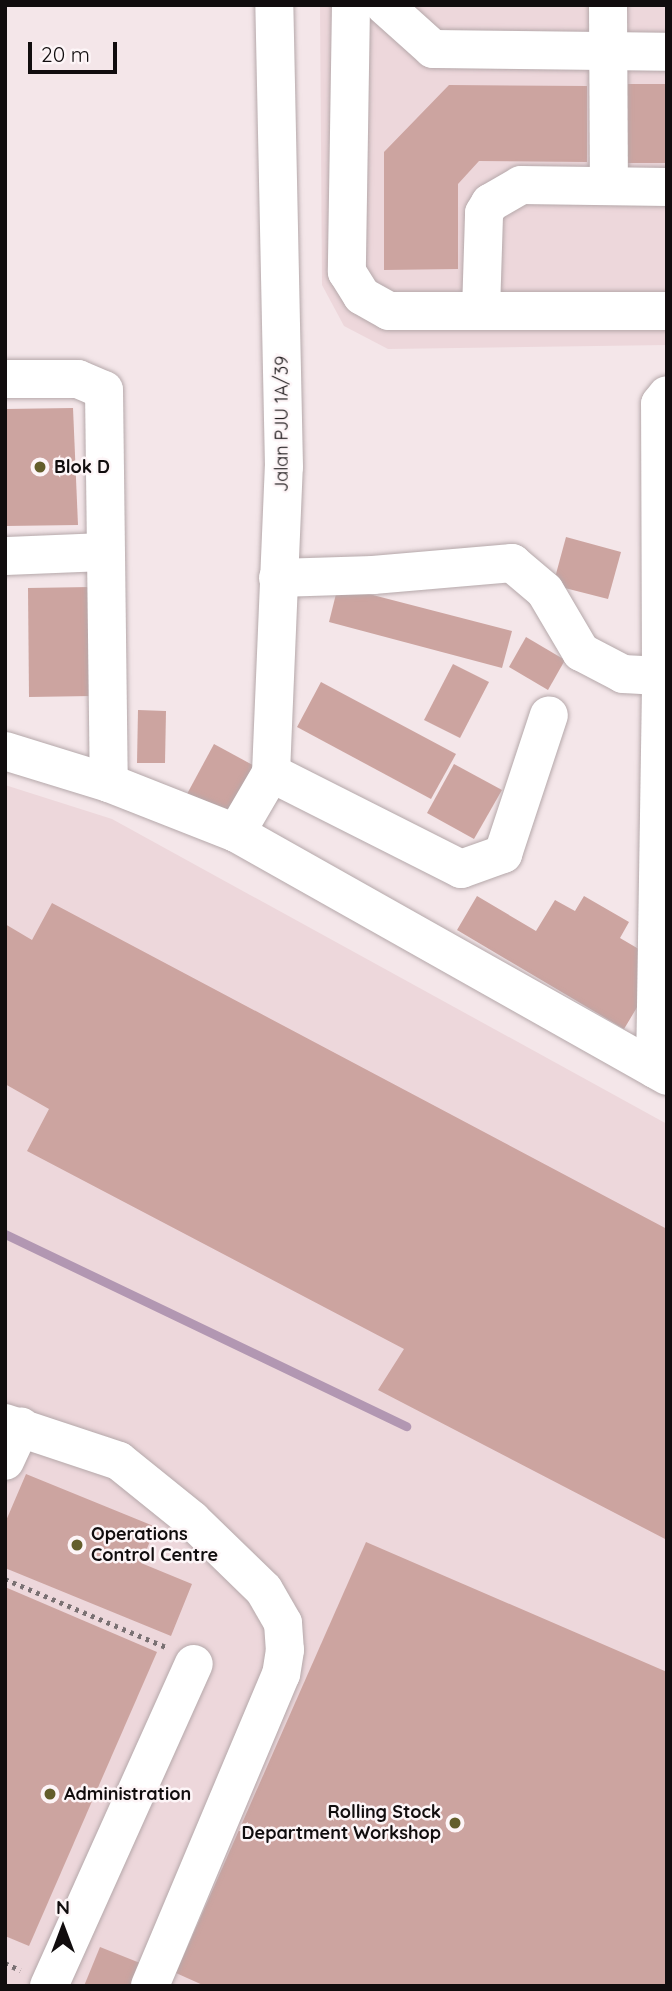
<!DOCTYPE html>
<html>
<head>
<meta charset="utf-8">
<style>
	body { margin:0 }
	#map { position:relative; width:672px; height:1991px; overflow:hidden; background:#f4e6e9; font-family:Quicksand,sans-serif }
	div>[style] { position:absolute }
	.built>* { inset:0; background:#edd7db }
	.stream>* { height:9px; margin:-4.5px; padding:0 4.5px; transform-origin:4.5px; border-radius:4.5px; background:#b297b2 }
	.building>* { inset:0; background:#cca4a0 }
	.path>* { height:4.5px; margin-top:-2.25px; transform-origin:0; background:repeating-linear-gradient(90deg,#7a7173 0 3.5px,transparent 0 8.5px) }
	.roads { filter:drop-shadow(0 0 2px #b5a8aa) drop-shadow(0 0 2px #b5a8aa) }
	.minor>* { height:38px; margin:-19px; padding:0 19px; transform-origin:19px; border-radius:19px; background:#fff }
	.dots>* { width:19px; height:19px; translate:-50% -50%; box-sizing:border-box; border:4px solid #fdf5f7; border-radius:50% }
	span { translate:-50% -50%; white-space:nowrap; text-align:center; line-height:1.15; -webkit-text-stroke:5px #fdf5f7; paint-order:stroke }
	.street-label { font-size:18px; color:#110d0e }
	.poi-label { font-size:18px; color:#110d0e; font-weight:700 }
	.left { translate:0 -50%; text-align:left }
	.right { translate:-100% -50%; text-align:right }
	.frame { position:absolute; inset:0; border:7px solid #110d0e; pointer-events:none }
	.north { position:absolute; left:28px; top:1893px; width:70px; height:70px; -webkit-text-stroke:5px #fdf5f7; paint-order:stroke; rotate:0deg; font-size:19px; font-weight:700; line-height:28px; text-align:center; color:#110d0e }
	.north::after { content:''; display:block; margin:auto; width:24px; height:32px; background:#110d0e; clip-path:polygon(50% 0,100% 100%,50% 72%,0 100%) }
	.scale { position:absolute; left:28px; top:42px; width:89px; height:32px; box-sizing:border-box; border:4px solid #110d0e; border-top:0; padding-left:9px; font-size:21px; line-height:24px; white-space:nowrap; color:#110d0e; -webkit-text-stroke:5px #fdf5f7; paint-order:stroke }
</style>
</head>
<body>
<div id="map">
	<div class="built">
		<i style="clip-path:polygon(320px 5px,667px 5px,667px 345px,388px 349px,344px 326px,322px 285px)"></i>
		<i style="clip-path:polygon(5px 785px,112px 819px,667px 1124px,667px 1986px,5px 1986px)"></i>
	</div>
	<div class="stream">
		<i style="left:5px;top:1234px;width:445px;rotate:25.6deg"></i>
	</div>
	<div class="building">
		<i style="clip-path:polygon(614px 84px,667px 84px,667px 163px,614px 163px)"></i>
		<i style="clip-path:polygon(449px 85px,587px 86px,587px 162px,479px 161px,458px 184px,458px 269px,384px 270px,384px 152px)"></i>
		<i style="clip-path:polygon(73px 408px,78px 525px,5px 526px,5px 409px)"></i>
		<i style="clip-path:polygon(566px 537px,621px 552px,608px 599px,553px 585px)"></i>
		<i style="clip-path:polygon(338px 586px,512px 631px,502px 668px,329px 622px)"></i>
		<i style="clip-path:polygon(91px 587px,92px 696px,29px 697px,28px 588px)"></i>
		<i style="clip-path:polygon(526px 637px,565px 660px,548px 690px,509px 667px)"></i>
		<i style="clip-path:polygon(453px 664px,489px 682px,460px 738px,424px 720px)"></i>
		<i style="clip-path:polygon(321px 682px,456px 754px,431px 799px,297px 727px)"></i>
		<i style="clip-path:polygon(138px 710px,166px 711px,165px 763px,137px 763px)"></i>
		<i style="clip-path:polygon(214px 744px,260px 769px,233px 818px,187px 794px)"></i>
		<i style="clip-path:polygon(454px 764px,502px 790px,474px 839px,427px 813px)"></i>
		<i style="clip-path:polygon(477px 896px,536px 931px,555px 900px,575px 911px,584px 896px,629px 922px,620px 938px,654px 958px,654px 979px,624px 1029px,457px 930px)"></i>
		<i style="clip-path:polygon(52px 903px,667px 1229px,667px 1540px,378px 1390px,404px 1349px,27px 1151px,49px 1109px,5px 1084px,5px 924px,32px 940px)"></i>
		<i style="clip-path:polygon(26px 1474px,156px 1527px,141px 1563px,192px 1584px,171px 1636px,5px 1568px,5px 1523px)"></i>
		<i style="clip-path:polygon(366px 1542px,667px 1672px,667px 1986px,205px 1986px,176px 1973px)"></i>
		<i style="clip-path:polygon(5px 1587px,157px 1652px,29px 1946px,5px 1936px)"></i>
		<i style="clip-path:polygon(100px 1947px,140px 1963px,131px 1986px,84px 1986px)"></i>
	</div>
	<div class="path">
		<i style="left:5px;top:1579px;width:175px;rotate:22.9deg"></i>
		<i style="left:5px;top:1963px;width:17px;rotate:25deg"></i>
	</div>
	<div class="roads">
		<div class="minor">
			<i style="left:351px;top:5px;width:267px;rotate:90.9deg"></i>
			<i style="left:347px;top:272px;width:28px;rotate:58deg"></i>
			<i style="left:362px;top:296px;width:31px;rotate:29deg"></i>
			<i style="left:389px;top:311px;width:278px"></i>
			<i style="left:384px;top:5px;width:66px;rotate:41.9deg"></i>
			<i style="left:433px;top:49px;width:234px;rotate:0.7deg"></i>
			<i style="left:608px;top:5px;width:181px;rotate:89.7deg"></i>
			<i style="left:481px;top:311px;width:98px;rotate:-88.2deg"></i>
			<i style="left:484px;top:213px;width:12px;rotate:-59deg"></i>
			<i style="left:490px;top:203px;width:36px;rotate:-30deg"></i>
			<i style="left:521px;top:185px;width:146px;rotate:0.8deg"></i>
			<i style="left:5px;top:379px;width:73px"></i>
			<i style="left:78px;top:379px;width:28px;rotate:23deg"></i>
			<i style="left:104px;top:390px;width:393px;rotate:89.3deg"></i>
			<i style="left:5px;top:556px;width:99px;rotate:-2.3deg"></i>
			<i style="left:278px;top:578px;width:95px;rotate:-1.8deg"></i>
			<i style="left:373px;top:575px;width:140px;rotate:-4.9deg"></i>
			<i style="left:512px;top:563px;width:43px;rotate:40.3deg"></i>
			<i style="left:545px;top:591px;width:71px;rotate:59.5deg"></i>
			<i style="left:581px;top:652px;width:47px;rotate:27.6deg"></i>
			<i style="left:623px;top:674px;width:38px;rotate:3deg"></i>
			<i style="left:5px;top:751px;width:109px;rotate:17.1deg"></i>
			<i style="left:109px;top:783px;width:136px;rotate:21.5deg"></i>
			<i style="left:236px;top:833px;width:495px;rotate:29.4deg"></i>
			<i style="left:271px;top:773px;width:213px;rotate:26.8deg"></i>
			<i style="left:461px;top:869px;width:45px;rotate:-19.7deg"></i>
			<i style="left:503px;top:854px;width:146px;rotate:-71.7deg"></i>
			<i style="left:236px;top:833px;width:69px;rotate:-59.7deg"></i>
			<i style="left:271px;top:773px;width:306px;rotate:-87.6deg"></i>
			<i style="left:284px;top:467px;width:462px;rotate:-91.2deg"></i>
			<i style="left:655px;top:1069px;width:393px;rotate:-89.1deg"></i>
			<i style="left:661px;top:676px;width:272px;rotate:-90.2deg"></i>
			<i style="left:660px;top:404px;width:11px;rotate:-52deg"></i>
			<i style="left:5px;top:1423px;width:120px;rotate:18.4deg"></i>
			<i style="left:119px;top:1461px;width:94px;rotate:38.9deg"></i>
			<i style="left:192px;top:1520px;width:100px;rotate:44.2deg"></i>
			<i style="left:264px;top:1590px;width:38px;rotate:60deg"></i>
			<i style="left:283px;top:1623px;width:27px;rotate:86deg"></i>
			<i style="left:285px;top:1650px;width:24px;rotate:99deg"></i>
			<i style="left:281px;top:1674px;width:338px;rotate:112.8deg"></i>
			<i style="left:5px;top:1461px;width:38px;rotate:-65deg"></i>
			<i style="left:49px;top:1986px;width:353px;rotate:-65.8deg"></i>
		</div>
	</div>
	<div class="dots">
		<i style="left:40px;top:467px;background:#635e2b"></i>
		<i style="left:77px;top:1545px;background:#635e2b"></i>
		<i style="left:50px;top:1794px;background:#635e2b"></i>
		<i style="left:455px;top:1823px;background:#635e2b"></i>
	</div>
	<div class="street-label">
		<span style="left:282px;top:424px;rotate:-90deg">Jalan PJU 1A/39</span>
	</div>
	<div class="poi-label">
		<span class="left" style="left:54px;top:467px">Blok D</span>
		<span class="left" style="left:91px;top:1545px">Operations<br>Control Centre</span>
		<span class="left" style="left:64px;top:1794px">Administration</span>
		<span class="right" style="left:441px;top:1823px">Rolling Stock<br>Department Workshop</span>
	</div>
	<div class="frame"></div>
	<div class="north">N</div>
	<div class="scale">20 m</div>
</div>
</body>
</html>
